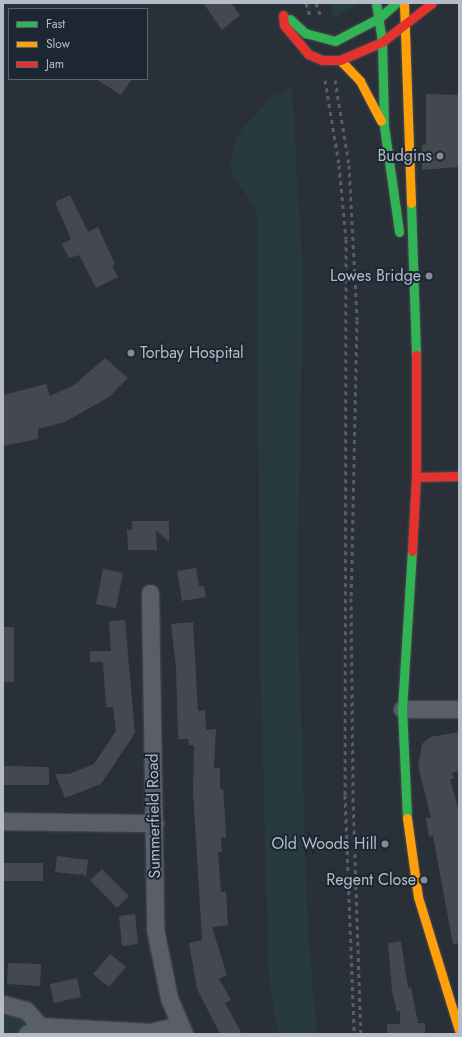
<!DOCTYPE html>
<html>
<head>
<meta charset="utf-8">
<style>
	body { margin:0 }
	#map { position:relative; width:462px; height:1037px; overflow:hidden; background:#2a3038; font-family:Jost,sans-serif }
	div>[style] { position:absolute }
	.green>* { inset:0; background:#273a3e }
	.building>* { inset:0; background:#444950 }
	.roads { filter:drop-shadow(0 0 1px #484c53) drop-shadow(0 0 1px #484c53) }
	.street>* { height:17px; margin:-8.5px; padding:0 8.5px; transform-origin:8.5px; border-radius:8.5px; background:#5a5e66 }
	.fast>* { height:9px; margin:-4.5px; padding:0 4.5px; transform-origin:4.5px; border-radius:4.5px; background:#30b455 }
	.slow>* { height:9px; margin:-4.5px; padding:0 4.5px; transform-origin:4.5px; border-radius:4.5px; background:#ff9f0a }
	.jam>* { height:9px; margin:-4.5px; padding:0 4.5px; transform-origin:4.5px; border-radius:4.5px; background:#e5322d }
	.rail>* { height:3px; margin-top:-1.5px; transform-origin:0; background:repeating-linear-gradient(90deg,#595d64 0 4px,transparent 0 8px) }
	.dots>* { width:11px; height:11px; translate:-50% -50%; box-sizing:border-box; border:2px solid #1d2633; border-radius:50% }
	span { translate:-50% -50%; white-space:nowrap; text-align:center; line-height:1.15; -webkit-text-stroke:4px #1d2633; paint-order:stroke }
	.poi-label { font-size:16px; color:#b4bcc9 }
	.right { translate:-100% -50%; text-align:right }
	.left { translate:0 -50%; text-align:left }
	.street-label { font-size:16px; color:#b4bcc9 }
	.frame { position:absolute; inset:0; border:4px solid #b4bcc9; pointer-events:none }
	.legend { position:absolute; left:8px; top:8px; width:140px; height:72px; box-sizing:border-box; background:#1d2633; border:1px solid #59626f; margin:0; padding:5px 7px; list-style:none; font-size:12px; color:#b4bcc9 }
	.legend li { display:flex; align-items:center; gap:8px; height:20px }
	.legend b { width:20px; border:1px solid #59626f }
</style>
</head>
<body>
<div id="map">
	<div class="green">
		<i style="clip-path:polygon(329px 3px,358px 3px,358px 4px,334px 19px)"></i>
		<i style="clip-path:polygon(292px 87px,303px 280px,297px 596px,308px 933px,317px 1034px,278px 1034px,269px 980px,260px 660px,257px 212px,229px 168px,238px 134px,272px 97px)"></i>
		<i style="clip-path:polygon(3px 1012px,24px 1018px,24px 1034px,3px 1034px)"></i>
	</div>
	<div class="building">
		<i style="clip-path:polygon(203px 3px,231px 3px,240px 15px,222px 30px)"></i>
		<i style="clip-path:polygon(96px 79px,132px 79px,121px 95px)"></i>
		<i style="clip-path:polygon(426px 94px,459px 95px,459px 167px,422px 170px,422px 145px,426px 144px)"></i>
		<i style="clip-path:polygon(70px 195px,88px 232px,98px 227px,115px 264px,112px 266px,118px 277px,96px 288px,79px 255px,69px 258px,62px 244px,71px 239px,55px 202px)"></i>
		<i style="clip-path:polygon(105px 358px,128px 378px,109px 397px,65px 422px,38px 429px,38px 439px,3px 446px,3px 395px,46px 384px,50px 396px,74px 385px)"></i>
		<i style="clip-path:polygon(132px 521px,169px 521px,169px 542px,156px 530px,157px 550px,128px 550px,127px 530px,132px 530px)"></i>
		<i style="clip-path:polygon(196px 568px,199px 586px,204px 586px,206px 597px,182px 601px,177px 571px)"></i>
		<i style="clip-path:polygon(103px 569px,123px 573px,116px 608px,96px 604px)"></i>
		<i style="clip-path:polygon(125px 620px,135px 733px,101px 784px,65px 798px,55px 774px,69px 774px,94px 764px,116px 731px,113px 707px,106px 707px,103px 662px,90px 662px,90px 651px,111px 651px,109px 621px)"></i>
		<i style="clip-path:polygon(193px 622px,198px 711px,205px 710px,206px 730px,216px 729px,214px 768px,220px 768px,220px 789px,223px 789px,225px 815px,226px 838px,221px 838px,222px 852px,218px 852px,221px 892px,226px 892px,228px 925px,212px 927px,227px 975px,219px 979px,231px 1000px,225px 1003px,242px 1034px,220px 1034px,197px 989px,189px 943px,202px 940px,193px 791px,194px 745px,189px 745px,188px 739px,178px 739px,176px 667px,171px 624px)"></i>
		<i style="clip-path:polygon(3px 627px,14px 627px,14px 682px,3px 682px)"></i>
		<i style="clip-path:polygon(459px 732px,459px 771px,452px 773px,454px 779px,450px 779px,459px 812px,459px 943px,453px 944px,433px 836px,429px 837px,426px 818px,431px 818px,418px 766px,422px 744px,430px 737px)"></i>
		<i style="clip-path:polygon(3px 766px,49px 767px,49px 785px,3px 785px)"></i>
		<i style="clip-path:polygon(57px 856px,88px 860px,86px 877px,81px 872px,81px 875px,55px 872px)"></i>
		<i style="clip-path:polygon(3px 863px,43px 863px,43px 881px,3px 881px)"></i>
		<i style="clip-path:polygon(102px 869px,129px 896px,117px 908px,90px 880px)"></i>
		<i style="clip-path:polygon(135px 914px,138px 944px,122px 946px,119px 916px)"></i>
		<i style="clip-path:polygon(401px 941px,408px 988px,411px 987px,418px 1023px,425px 1023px,425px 1034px,387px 1034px,387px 1024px,400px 1024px,400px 1011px,397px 1012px,392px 991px,388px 943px)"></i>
		<i style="clip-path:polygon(110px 954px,126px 967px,109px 987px,93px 974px)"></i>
		<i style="clip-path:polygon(8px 963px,41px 964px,40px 986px,7px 984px)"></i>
		<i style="clip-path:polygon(77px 978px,81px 997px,54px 1003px,50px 984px)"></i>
	</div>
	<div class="roads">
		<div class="street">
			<i style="left:150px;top:593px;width:336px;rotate:89.1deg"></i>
			<i style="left:155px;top:929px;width:70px;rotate:78.5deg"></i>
			<i style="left:169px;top:998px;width:39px;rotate:67deg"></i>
			<i style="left:402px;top:709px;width:57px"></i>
			<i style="left:3px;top:821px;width:152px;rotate:0.8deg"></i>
			<i style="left:3px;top:1004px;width:24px;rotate:15deg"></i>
			<i style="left:26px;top:1010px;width:21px;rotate:49deg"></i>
			<i style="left:40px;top:1026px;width:110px;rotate:3.1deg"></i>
			<i style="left:150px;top:1032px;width:31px;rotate:-13deg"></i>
			<i style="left:27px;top:1034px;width:15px;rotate:-32deg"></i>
		</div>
		<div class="fast">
			<i style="left:376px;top:3px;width:39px;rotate:81deg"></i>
			<i style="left:382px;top:42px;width:84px;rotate:88.6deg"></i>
			<i style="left:384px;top:126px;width:107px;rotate:81.9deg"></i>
			<i style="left:290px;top:19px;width:21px;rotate:43deg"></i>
			<i style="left:305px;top:33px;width:31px;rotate:15deg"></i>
			<i style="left:335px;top:41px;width:50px;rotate:-27.6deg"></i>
			<i style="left:379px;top:18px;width:23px;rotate:-41deg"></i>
			<i style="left:411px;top:203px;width:152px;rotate:88.1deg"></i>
			<i style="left:407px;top:818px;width:109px;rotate:-92.6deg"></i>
			<i style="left:402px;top:709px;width:158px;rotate:-86.4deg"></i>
		</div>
		<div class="slow">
			<i style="left:404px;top:3px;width:200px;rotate:88deg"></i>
			<i style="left:340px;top:60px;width:29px;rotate:46deg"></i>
			<i style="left:360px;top:81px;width:45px;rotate:62.3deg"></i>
			<i style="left:407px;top:818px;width:80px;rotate:82.1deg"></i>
			<i style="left:418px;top:897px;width:139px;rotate:72.9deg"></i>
		</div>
		<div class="jam">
			<i style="left:283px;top:15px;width:10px;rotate:84deg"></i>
			<i style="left:284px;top:25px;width:38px;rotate:50deg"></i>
			<i style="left:308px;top:54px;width:15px;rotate:23deg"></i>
			<i style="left:322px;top:60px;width:18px"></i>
			<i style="left:340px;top:60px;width:46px;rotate:-23.2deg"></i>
			<i style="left:382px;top:42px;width:63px;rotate:-38deg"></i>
			<i style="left:416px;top:477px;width:43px;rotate:-1.3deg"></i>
			<i style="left:412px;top:551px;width:74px;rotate:-86.9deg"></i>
			<i style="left:416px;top:477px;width:122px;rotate:-90deg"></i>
		</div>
	</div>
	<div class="rail">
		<i style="left:306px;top:3px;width:14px;rotate:73deg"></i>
		<i style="left:316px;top:3px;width:12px;rotate:70deg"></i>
		<i style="left:325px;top:80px;width:86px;rotate:80.6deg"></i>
		<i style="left:339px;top:165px;width:74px;rotate:84.6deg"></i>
		<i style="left:346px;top:239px;width:556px;rotate:90.1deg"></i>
		<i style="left:345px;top:795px;width:239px;rotate:87.8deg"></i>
		<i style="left:335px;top:80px;width:86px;rotate:80.6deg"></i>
		<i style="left:349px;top:165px;width:155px;rotate:87deg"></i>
		<i style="left:357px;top:320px;width:278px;rotate:91.2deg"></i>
		<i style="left:351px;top:598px;width:200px;rotate:89.4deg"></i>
		<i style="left:353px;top:798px;width:236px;rotate:88.1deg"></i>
	</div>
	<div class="dots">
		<i style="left:440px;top:156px;background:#848b96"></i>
		<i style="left:429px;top:276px;background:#848b96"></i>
		<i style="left:131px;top:353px;background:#848b96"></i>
		<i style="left:385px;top:844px;background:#848b96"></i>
		<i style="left:424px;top:880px;background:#848b96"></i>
	</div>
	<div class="poi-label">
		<span class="right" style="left:432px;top:156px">Budgins</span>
		<span class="right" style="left:421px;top:276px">Lowes Bridge</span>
		<span class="left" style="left:140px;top:353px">Torbay Hospital</span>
		<span class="right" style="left:377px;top:844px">Old Woods Hill</span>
		<span class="right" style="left:416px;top:880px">Regent Close</span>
	</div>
	<div class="street-label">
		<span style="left:154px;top:816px;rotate:-91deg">Summerfield Road</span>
	</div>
	<div class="frame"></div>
	<ul class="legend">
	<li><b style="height:5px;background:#30b455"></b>Fast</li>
	<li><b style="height:5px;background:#ff9f0a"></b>Slow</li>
	<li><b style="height:5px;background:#e5322d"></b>Jam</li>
	</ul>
</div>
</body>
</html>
